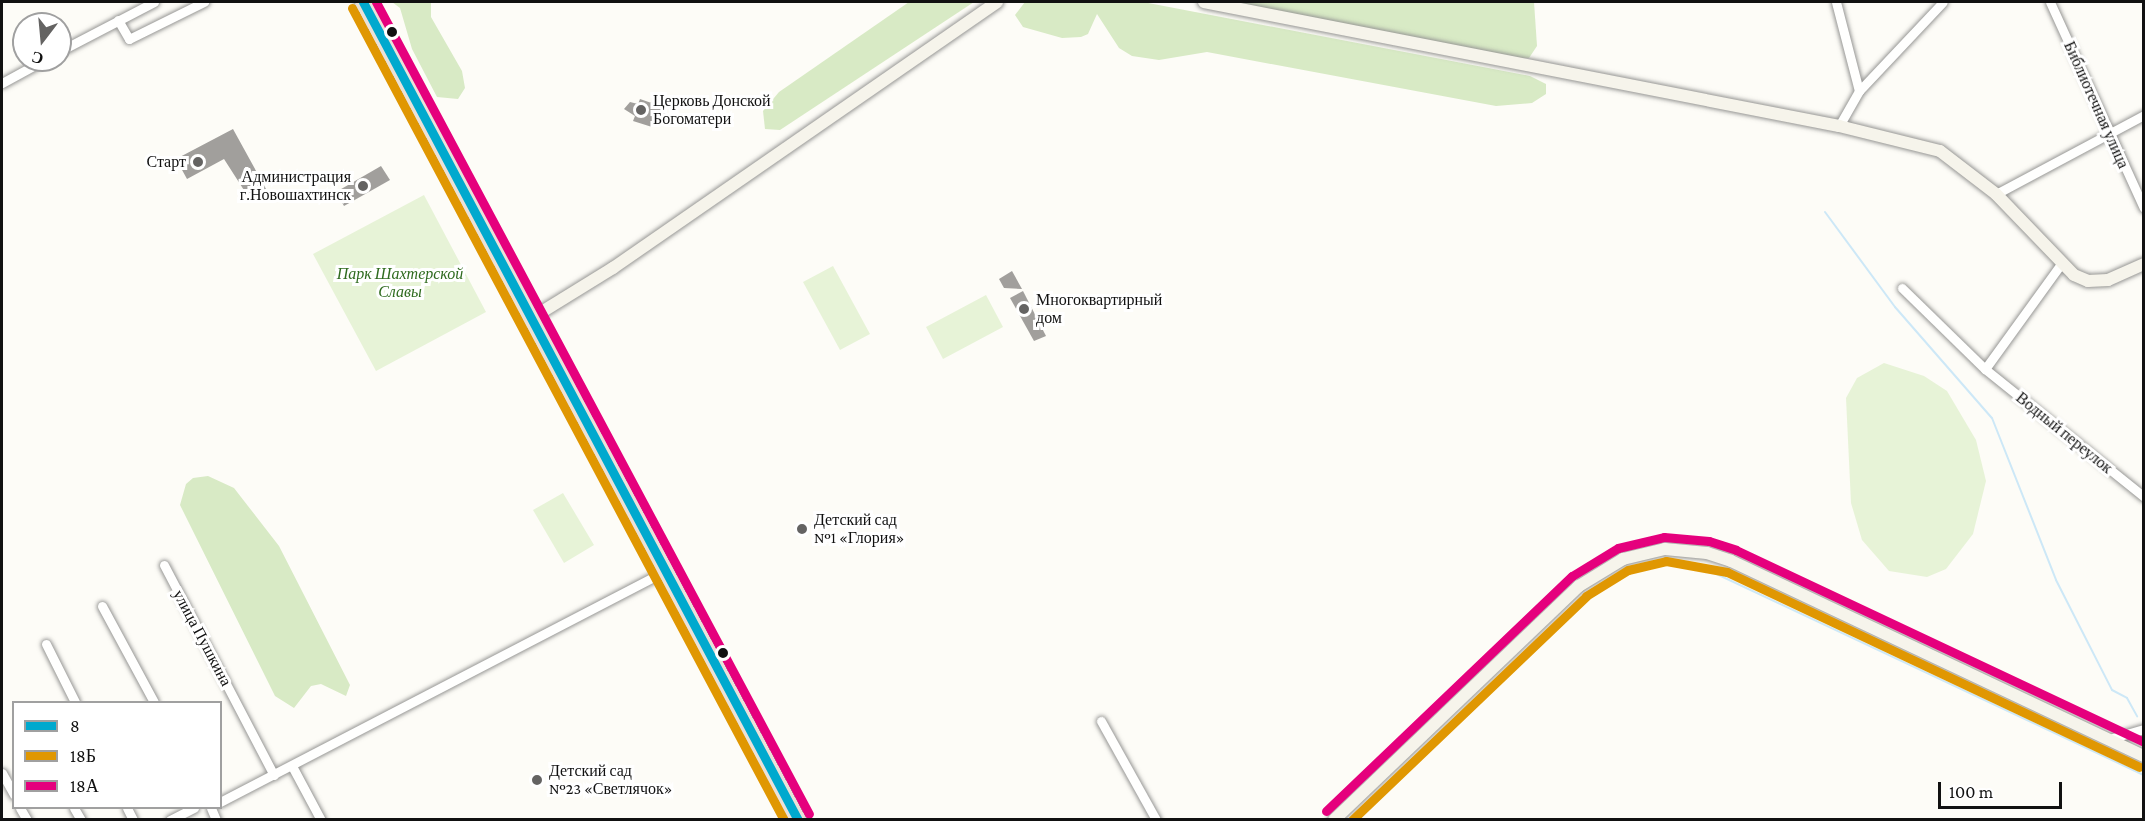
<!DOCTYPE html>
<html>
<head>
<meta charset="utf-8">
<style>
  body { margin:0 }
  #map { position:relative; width:2145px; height:821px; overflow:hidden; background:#fdfcf7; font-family:"Crimson Pro",serif }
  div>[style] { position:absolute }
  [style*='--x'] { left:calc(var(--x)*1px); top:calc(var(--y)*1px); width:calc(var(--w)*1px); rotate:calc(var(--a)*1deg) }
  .green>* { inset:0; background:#e7f3d7 }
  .forest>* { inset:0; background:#d8eac5 }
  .stream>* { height:2px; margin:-1px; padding:0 1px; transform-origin:1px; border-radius:1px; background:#cde8f7 }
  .building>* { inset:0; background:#a19f9c }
  .roads { filter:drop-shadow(0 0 2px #979795) drop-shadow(0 0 2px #979795) }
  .street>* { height:9px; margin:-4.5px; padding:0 4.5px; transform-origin:4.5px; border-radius:4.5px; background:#fffffe }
  .secondary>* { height:12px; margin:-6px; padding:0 6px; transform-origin:6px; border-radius:6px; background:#f6f4eb }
  .highway>* { height:16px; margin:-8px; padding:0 8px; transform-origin:8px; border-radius:8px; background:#eae1d8 }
  .bus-1>* { height:9px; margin:-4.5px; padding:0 4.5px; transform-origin:4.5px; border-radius:4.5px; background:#00a9ce }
  .bus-2>* { height:9px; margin:-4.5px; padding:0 4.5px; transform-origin:4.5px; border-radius:4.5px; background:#e09702 }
  .bus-3>* { height:9px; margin:-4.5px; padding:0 4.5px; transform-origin:4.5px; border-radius:4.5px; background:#e5007d }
  .dots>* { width:16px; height:16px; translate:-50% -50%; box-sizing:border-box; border:3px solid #fff; border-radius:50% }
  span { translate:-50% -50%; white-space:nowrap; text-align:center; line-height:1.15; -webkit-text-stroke:6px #fff; paint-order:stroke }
  .poi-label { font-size:16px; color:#111 }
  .left { translate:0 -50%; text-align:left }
  .right { translate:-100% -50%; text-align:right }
  .street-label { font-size:16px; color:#111 }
  .park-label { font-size:16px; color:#2f6b1f; font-style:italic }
  .frame { position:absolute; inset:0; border:3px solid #111; pointer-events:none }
  .legend { position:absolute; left:12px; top:701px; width:210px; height:108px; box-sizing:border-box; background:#fff; border:2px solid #a0a0a0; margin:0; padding:8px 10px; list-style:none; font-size:18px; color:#111 }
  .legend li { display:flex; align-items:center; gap:12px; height:30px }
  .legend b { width:30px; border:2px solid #a0a0a0 }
  .north { position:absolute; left:12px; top:12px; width:60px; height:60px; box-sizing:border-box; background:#fff; border:2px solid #a0a0a0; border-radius:50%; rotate:196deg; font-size:16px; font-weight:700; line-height:24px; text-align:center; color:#111 }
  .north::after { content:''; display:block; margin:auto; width:21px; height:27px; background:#646362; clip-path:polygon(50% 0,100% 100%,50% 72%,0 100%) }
  .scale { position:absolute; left:1938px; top:782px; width:124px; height:27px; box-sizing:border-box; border:3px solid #111; border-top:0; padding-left:8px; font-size:18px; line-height:21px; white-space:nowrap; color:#111; -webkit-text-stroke:4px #fff; paint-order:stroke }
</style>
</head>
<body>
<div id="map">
  <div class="green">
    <div style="clip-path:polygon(424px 195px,486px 312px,376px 371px,313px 254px)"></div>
    <div style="clip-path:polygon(833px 266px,870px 334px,840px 350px,803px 282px)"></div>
    <div style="clip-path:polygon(986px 295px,1003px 327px,943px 359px,926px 327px)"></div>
    <div style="clip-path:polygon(1884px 363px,1924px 376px,1947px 391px,1976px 440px,1986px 481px,1973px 534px,1946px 569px,1927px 577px,1889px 571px,1862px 540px,1851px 503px,1846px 398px,1857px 378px)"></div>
    <div style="clip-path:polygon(563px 493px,594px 545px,564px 563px,533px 510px)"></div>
  </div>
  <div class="forest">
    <div style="clip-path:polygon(392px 2px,431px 2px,431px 17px,462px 71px,465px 88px,458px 99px,437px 97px,412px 49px,400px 8px)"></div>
    <div style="clip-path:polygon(909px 2px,974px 2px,780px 130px,765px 129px,763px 111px,779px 92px)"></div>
    <div style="clip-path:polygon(1025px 2px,1143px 2px,1530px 76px,1546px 84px,1546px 94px,1532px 103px,1496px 106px,1207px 52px,1159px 60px,1132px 56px,1119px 48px,1097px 14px,1088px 34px,1081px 37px,1062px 38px,1023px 27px,1015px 15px)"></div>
    <div style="clip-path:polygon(1227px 2px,1534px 2px,1537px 46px,1529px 58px,1521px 58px)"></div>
    <div style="clip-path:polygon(208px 476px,234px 488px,279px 546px,350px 685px,346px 696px,321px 684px,311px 686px,294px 708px,275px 696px,180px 505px,186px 484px,193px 478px)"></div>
  </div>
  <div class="stream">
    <div style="--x:1825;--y:212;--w:118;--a:53.6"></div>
    <div style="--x:1895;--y:307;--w:147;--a:48.9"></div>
    <div style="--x:1992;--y:418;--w:174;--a:68.4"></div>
    <div style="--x:2056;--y:580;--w:123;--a:63"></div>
    <div style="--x:2112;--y:690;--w:17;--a:28"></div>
    <div style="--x:2127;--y:698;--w:21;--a:61"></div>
    <div style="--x:1708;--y:570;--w:482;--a:25.2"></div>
  </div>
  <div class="building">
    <div style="clip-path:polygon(640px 99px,663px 107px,662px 113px,671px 115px,669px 123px,659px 121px,652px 127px,633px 121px,635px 116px,624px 109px,630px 102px,638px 104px)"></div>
    <div style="clip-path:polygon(233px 129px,266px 189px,249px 198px,224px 159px,187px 179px,176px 159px)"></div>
    <div style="clip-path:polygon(381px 166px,390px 180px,344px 206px,336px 192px)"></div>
    <div style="clip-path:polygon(1012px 271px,1022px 289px,1004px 288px,999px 279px)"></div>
    <div style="clip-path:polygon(1023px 291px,1046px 336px,1034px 341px,1010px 298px)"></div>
  </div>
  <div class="roads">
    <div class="street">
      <div style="--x:1836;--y:2;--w:92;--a:75.5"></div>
      <div style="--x:2050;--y:2;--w:226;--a:65.5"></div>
      <div style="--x:118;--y:20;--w:22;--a:60"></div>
      <div style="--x:129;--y:39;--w:84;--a:-26.3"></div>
      <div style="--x:60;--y:51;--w:106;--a:-27.5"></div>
      <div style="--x:2;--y:83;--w:48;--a:-28.7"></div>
      <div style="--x:1839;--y:126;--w:40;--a:-60.3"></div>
      <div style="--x:1859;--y:91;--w:122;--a:-46.7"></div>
      <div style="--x:1996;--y:194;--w:168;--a:-28.1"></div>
      <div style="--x:1902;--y:288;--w:116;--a:44.3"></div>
      <div style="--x:1985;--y:369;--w:204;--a:38.8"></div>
      <div style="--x:1985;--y:369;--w:130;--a:-54.1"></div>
      <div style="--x:164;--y:565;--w:237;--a:62.4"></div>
      <div style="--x:102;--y:606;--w:109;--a:61.6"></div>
      <div style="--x:46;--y:644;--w:65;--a:63.4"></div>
      <div style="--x:1101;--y:721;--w:113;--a:60.9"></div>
      <div style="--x:2109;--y:739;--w:36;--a:-16"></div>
      <div style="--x:292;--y:766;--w:61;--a:61.8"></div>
      <div style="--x:2;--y:773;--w:25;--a:61"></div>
      <div style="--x:220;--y:802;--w:501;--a:-27.43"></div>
      <div style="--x:20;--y:808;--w:14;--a:60"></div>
      <div style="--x:74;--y:808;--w:14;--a:60"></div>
      <div style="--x:127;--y:808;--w:13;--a:63"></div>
      <div style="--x:211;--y:808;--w:13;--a:67"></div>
      <div style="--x:170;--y:820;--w:27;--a:-27"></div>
    </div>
    <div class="secondary">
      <div style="--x:1204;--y:2;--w:647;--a:11.05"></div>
      <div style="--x:1839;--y:126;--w:104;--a:13.9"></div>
      <div style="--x:1940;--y:151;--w:71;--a:37.5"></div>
      <div style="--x:1996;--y:194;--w:112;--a:46.1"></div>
      <div style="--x:2074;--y:275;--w:15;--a:23"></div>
      <div style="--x:2088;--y:281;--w:20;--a:-3"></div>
      <div style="--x:2108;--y:280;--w:39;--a:-24"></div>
      <div style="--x:532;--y:318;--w:95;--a:-31.7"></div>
      <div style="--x:613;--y:268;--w:467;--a:-34.7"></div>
      <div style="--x:1334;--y:820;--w:339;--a:-43.7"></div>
      <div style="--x:1579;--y:586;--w:52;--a:-31.5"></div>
      <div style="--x:1623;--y:559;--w:43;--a:-13.4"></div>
      <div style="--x:1665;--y:549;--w:42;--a:5.4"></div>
      <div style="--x:1707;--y:553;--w:25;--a:18"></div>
      <div style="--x:1731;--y:561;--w:457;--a:25.3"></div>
    </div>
    <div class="highway">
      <div style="--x:363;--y:2;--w:926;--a:62"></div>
    </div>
  </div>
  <div class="bus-1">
    <div style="--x:363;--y:2;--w:926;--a:62"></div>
  </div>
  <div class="bus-2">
    <div style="--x:352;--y:8;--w:920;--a:61.99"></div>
    <div style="--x:1352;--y:820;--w:324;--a:-43.7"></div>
    <div style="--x:1586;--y:596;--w:49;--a:-31.8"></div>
    <div style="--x:1628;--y:570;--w:39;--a:-13"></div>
    <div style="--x:1666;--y:561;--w:62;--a:10.2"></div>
    <div style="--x:1727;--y:572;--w:456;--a:25.3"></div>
  </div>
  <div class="bus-3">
    <div style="--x:376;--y:2;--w:920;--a:61.93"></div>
    <div style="--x:1326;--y:811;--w:340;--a:-43.7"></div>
    <div style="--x:1572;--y:576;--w:54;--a:-31.3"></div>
    <div style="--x:1618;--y:548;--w:47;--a:-13.4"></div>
    <div style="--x:1664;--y:537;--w:45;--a:5.1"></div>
    <div style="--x:1709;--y:541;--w:28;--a:18"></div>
    <div style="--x:1736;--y:550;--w:451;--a:25.2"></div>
  </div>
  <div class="dots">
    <div style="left:392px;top:32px;background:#111"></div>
    <div style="left:641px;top:110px;background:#646362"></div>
    <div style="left:198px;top:162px;background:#646362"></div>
    <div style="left:363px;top:186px;background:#646362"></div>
    <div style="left:1024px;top:309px;background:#646362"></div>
    <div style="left:802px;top:529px;background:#646362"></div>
    <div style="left:723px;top:653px;background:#111"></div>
    <div style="left:537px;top:780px;background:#646362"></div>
  </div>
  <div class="poi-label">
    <span class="left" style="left:653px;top:110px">Церковь Донской<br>Богоматери</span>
    <span class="right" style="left:186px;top:162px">Старт</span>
    <span class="right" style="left:351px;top:186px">Администрация<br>г.Новошахтинск</span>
    <span class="left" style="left:1036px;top:309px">Многоквартирный<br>дом</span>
    <span class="left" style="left:814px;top:529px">Детский сад<br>№1 «Глория»</span>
    <span class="left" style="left:549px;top:780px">Детский сад<br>№23 «Светлячок»</span>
  </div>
  <div class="street-label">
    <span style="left:2096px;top:105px;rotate:66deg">Библиотечная улица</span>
    <span style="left:2064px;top:433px;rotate:39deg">Водный переулок</span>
    <span style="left:202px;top:638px;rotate:62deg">улица Пушкина</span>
  </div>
  <div class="park-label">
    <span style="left:400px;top:283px">Парк Шахтерской<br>Славы</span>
  </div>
  <div class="frame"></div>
  <ul class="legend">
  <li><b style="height:8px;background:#00a9ce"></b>8</li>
  <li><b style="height:8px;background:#e09702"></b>18Б</li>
  <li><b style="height:8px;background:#e5007d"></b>18А</li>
  </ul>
  <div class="north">С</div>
  <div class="scale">100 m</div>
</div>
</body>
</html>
